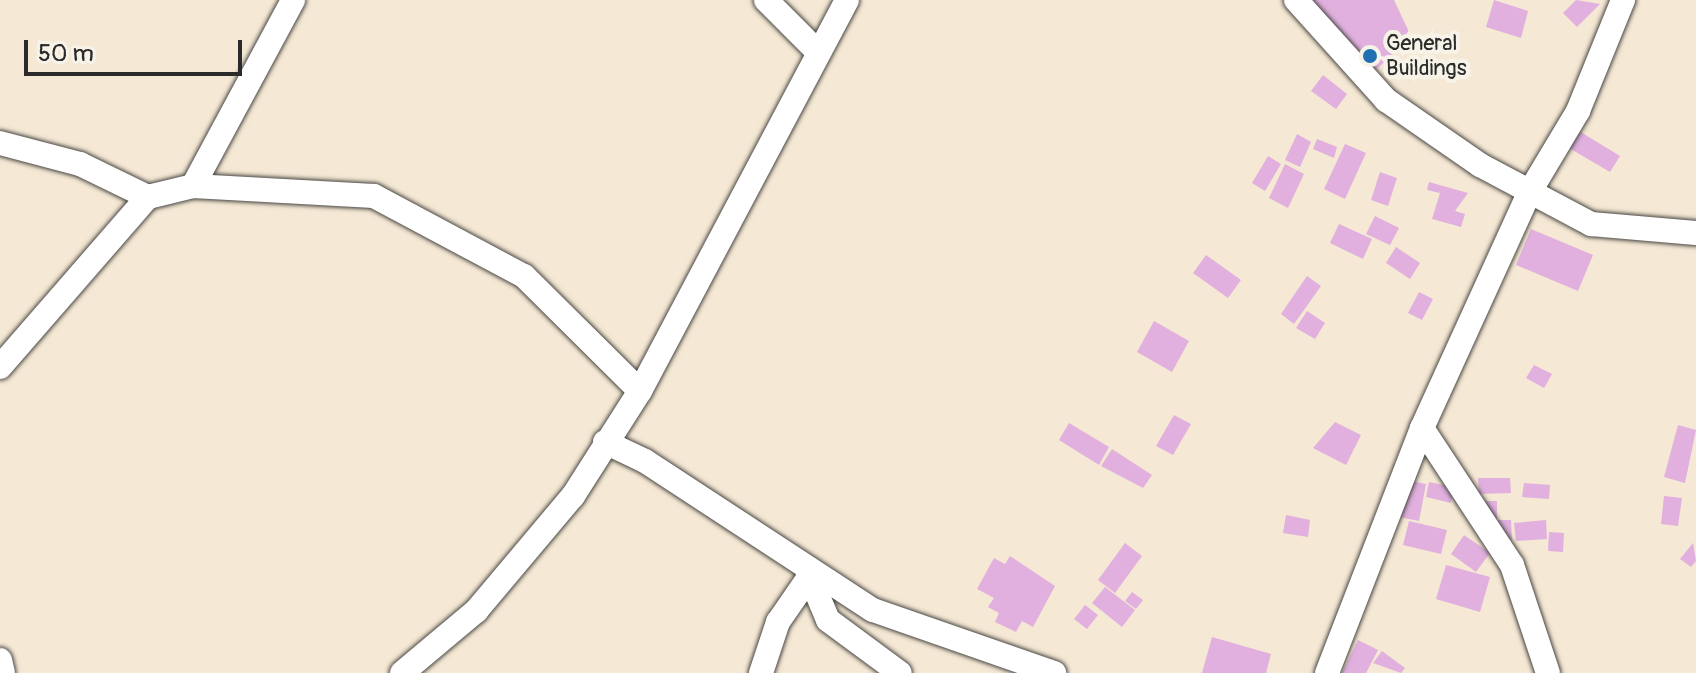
<!DOCTYPE html>
<html>
<head>
<meta charset="utf-8">
<style>
  body { margin:0 }
  #map { position:relative; width:1696px; height:673px; overflow:hidden; background:#f5e8d4; font-family:Pangolin,sans-serif }
  div>[style] { position:absolute }
  [style*='--x'] { left:calc(var(--x)*1px); top:calc(var(--y)*1px); width:calc(var(--w)*1px); rotate:calc(var(--a)*1deg) }
  .building>* { inset:0; background:#e1b0de }
  .roads { filter:drop-shadow(0 0 2px #494744) drop-shadow(0 0 2px #494744) }
  .street>* { height:24px; margin:-12px; padding:0 12px; transform-origin:12px; border-radius:12px; background:#fff }
  .dots>* { width:22px; height:22px; translate:-50% -50%; box-sizing:border-box; border:4px solid #f7f3e8; border-radius:50% }
  span { translate:-50% -50%; white-space:nowrap; text-align:center; line-height:1.15; -webkit-text-stroke:8px #f7f3e8; paint-order:stroke }
  .poi-label { font-size:22px; color:#2b2b2b }
  .left { translate:0 -50%; text-align:left }
  .scale { position:absolute; left:24px; top:40px; width:218px; height:36px; box-sizing:border-box; border:4px solid #2b2b2b; border-top:0; padding-left:10px; font-size:24px; line-height:28px; white-space:nowrap; color:#2b2b2b; -webkit-text-stroke:6px #f7f3e8; paint-order:stroke }
</style>
</head>
<body>
<div id="map">
  <div class="building">
    <div style="clip-path:polygon(1309px 0,1394px 0,1411px 36px,1370px 76px)"></div>
    <div style="clip-path:polygon(1494px 0,1528px 11px,1521px 38px,1486px 27px)"></div>
    <div style="clip-path:polygon(1576px 0,1600px 4px,1577px 27px,1563px 13px)"></div>
    <div style="clip-path:polygon(1323px 75px,1347px 94px,1336px 109px,1311px 91px)"></div>
    <div style="clip-path:polygon(1579px 131px,1620px 156px,1610px 172px,1569px 148px)"></div>
    <div style="clip-path:polygon(1297px 134px,1311px 142px,1300px 167px,1285px 160px)"></div>
    <div style="clip-path:polygon(1317px 139px,1337px 147px,1334px 158px,1313px 149px)"></div>
    <div style="clip-path:polygon(1345px 144px,1366px 153px,1345px 199px,1324px 189px)"></div>
    <div style="clip-path:polygon(1268px 156px,1281px 164px,1265px 191px,1252px 183px)"></div>
    <div style="clip-path:polygon(1285px 164px,1304px 174px,1288px 208px,1269px 198px)"></div>
    <div style="clip-path:polygon(1380px 172px,1397px 178px,1388px 206px,1371px 200px)"></div>
    <div style="clip-path:polygon(1429px 182px,1468px 193px,1455px 211px,1465px 214px,1461px 227px,1432px 219px,1440px 193px,1427px 190px)"></div>
    <div style="clip-path:polygon(1375px 216px,1399px 228px,1390px 245px,1366px 234px)"></div>
    <div style="clip-path:polygon(1339px 224px,1372px 239px,1363px 259px,1330px 243px)"></div>
    <div style="clip-path:polygon(1531px 229px,1593px 255px,1578px 291px,1516px 265px)"></div>
    <div style="clip-path:polygon(1396px 247px,1420px 263px,1410px 279px,1386px 263px)"></div>
    <div style="clip-path:polygon(1206px 255px,1241px 280px,1228px 298px,1193px 273px)"></div>
    <div style="clip-path:polygon(1307px 276px,1321px 286px,1294px 324px,1281px 314px)"></div>
    <div style="clip-path:polygon(1419px 292px,1433px 299px,1422px 320px,1408px 313px)"></div>
    <div style="clip-path:polygon(1307px 311px,1325px 323px,1315px 339px,1296px 328px)"></div>
    <div style="clip-path:polygon(1154px 321px,1189px 341px,1172px 372px,1137px 352px)"></div>
    <div style="clip-path:polygon(1534px 365px,1552px 374px,1544px 388px,1526px 378px)"></div>
    <div style="clip-path:polygon(1174px 415px,1191px 424px,1173px 455px,1156px 446px)"></div>
    <div style="clip-path:polygon(1335px 422px,1361px 435px,1346px 465px,1313px 448px)"></div>
    <div style="clip-path:polygon(1069px 423px,1109px 447px,1099px 465px,1059px 440px)"></div>
    <div style="clip-path:polygon(1678px 425px,1696px 430px,1685px 483px,1664px 477px)"></div>
    <div style="clip-path:polygon(1112px 449px,1152px 475px,1143px 488px,1101px 466px)"></div>
    <div style="clip-path:polygon(1478px 478px,1510px 478px,1511px 493px,1479px 494px)"></div>
    <div style="clip-path:polygon(1406px 480px,1426px 484px,1419px 521px,1399px 517px)"></div>
    <div style="clip-path:polygon(1429px 482px,1454px 487px,1451px 503px,1426px 497px)"></div>
    <div style="clip-path:polygon(1524px 483px,1550px 485px,1549px 499px,1522px 497px)"></div>
    <div style="clip-path:polygon(1664px 496px,1682px 498px,1678px 526px,1661px 524px)"></div>
    <div style="clip-path:polygon(1484px 501px,1497px 501px,1497px 520px,1484px 520px)"></div>
    <div style="clip-path:polygon(1286px 515px,1310px 520px,1308px 537px,1283px 533px)"></div>
    <div style="clip-path:polygon(1498px 520px,1511px 520px,1512px 540px,1499px 541px)"></div>
    <div style="clip-path:polygon(1546px 520px,1547px 539px,1516px 541px,1514px 523px)"></div>
    <div style="clip-path:polygon(1409px 521px,1447px 530px,1441px 554px,1403px 545px)"></div>
    <div style="clip-path:polygon(1549px 532px,1564px 533px,1563px 552px,1548px 551px)"></div>
    <div style="clip-path:polygon(1464px 535px,1490px 553px,1476px 572px,1451px 554px)"></div>
    <div style="clip-path:polygon(1125px 543px,1142px 556px,1115px 593px,1098px 580px)"></div>
    <div style="clip-path:polygon(1693px 543px,1696px 561px,1691px 567px,1680px 559px)"></div>
    <div style="clip-path:polygon(1010px 556px,1055px 586px,1033px 627px,1022px 621px,1016px 632px,995px 622px,999px 613px,988px 607px,994px 598px,977px 589px,994px 558px,1005px 564px)"></div>
    <div style="clip-path:polygon(1446px 565px,1490px 577px,1480px 612px,1436px 599px)"></div>
    <div style="clip-path:polygon(1105px 587px,1135px 610px,1122px 627px,1092px 603px)"></div>
    <div style="clip-path:polygon(1132px 592px,1143px 600px,1136px 609px,1125px 601px)"></div>
    <div style="clip-path:polygon(1085px 605px,1098px 615px,1087px 629px,1074px 619px)"></div>
    <div style="clip-path:polygon(1212px 637px,1271px 654px,1266px 673px,1202px 673px)"></div>
    <div style="clip-path:polygon(1358px 640px,1378px 650px,1366px 673px,1342px 673px)"></div>
    <div style="clip-path:polygon(1382px 651px,1405px 668px,1401px 673px,1373px 663px)"></div>
  </div>
  <div class="roads">
    <div class="street">
      <div style="--x:766;--y:0;--w:72;--a:45"></div>
      <div style="--x:1296;--y:0;--w:135;--a:48"></div>
      <div style="--x:1386;--y:100;--w:114;--a:34.7"></div>
      <div style="--x:1480;--y:165;--w:126;--a:28"></div>
      <div style="--x:1591;--y:224;--w:105;--a:4.9"></div>
      <div style="--x:0;--y:143;--w:83;--a:14.7"></div>
      <div style="--x:80;--y:164;--w:76;--a:25.9"></div>
      <div style="--x:148;--y:197;--w:46;--a:-13.7"></div>
      <div style="--x:193;--y:186;--w:181;--a:3.2"></div>
      <div style="--x:374;--y:196;--w:170;--a:28.1"></div>
      <div style="--x:524;--y:276;--w:163;--a:44.8"></div>
      <div style="--x:193;--y:186;--w:211;--a:-61.7"></div>
      <div style="--x:0;--y:367;--w:225;--a:-49"></div>
      <div style="--x:1422;--y:428;--w:164;--a:56.7"></div>
      <div style="--x:1512;--y:565;--w:114;--a:71.6"></div>
      <div style="--x:605;--y:442;--w:44;--a:25.4"></div>
      <div style="--x:645;--y:461;--w:272;--a:33.2"></div>
      <div style="--x:873;--y:610;--w:192;--a:19.2"></div>
      <div style="--x:807;--y:570;--w:54;--a:67.2"></div>
      <div style="--x:828;--y:620;--w:89;--a:36.4"></div>
      <div style="--x:0;--y:660;--w:13;--a:77"></div>
      <div style="--x:402;--y:673;--w:97;--a:-40"></div>
      <div style="--x:476;--y:611;--w:150;--a:-49.9"></div>
      <div style="--x:573;--y:496;--w:125;--a:-57.5"></div>
      <div style="--x:640;--y:391;--w:442;--a:-62.1"></div>
      <div style="--x:761;--y:673;--w:54;--a:-71.6"></div>
      <div style="--x:778;--y:622;--w:55;--a:-55.4"></div>
      <div style="--x:1327;--y:673;--w:263;--a:-68.8"></div>
      <div style="--x:1422;--y:428;--w:258;--a:-65.5"></div>
      <div style="--x:1529;--y:193;--w:96;--a:-59.1"></div>
      <div style="--x:1578;--y:111;--w:120;--a:-67.9"></div>
    </div>
  </div>
  <div class="dots">
    <div style="left:1370px;top:56px;background:#1f6fb2"></div>
  </div>
  <div class="poi-label">
    <span class="left" style="left:1386px;top:56px">General<br>Buildings</span>
  </div>
  <div class="scale">50 m</div>
</div>
</body>
</html>
